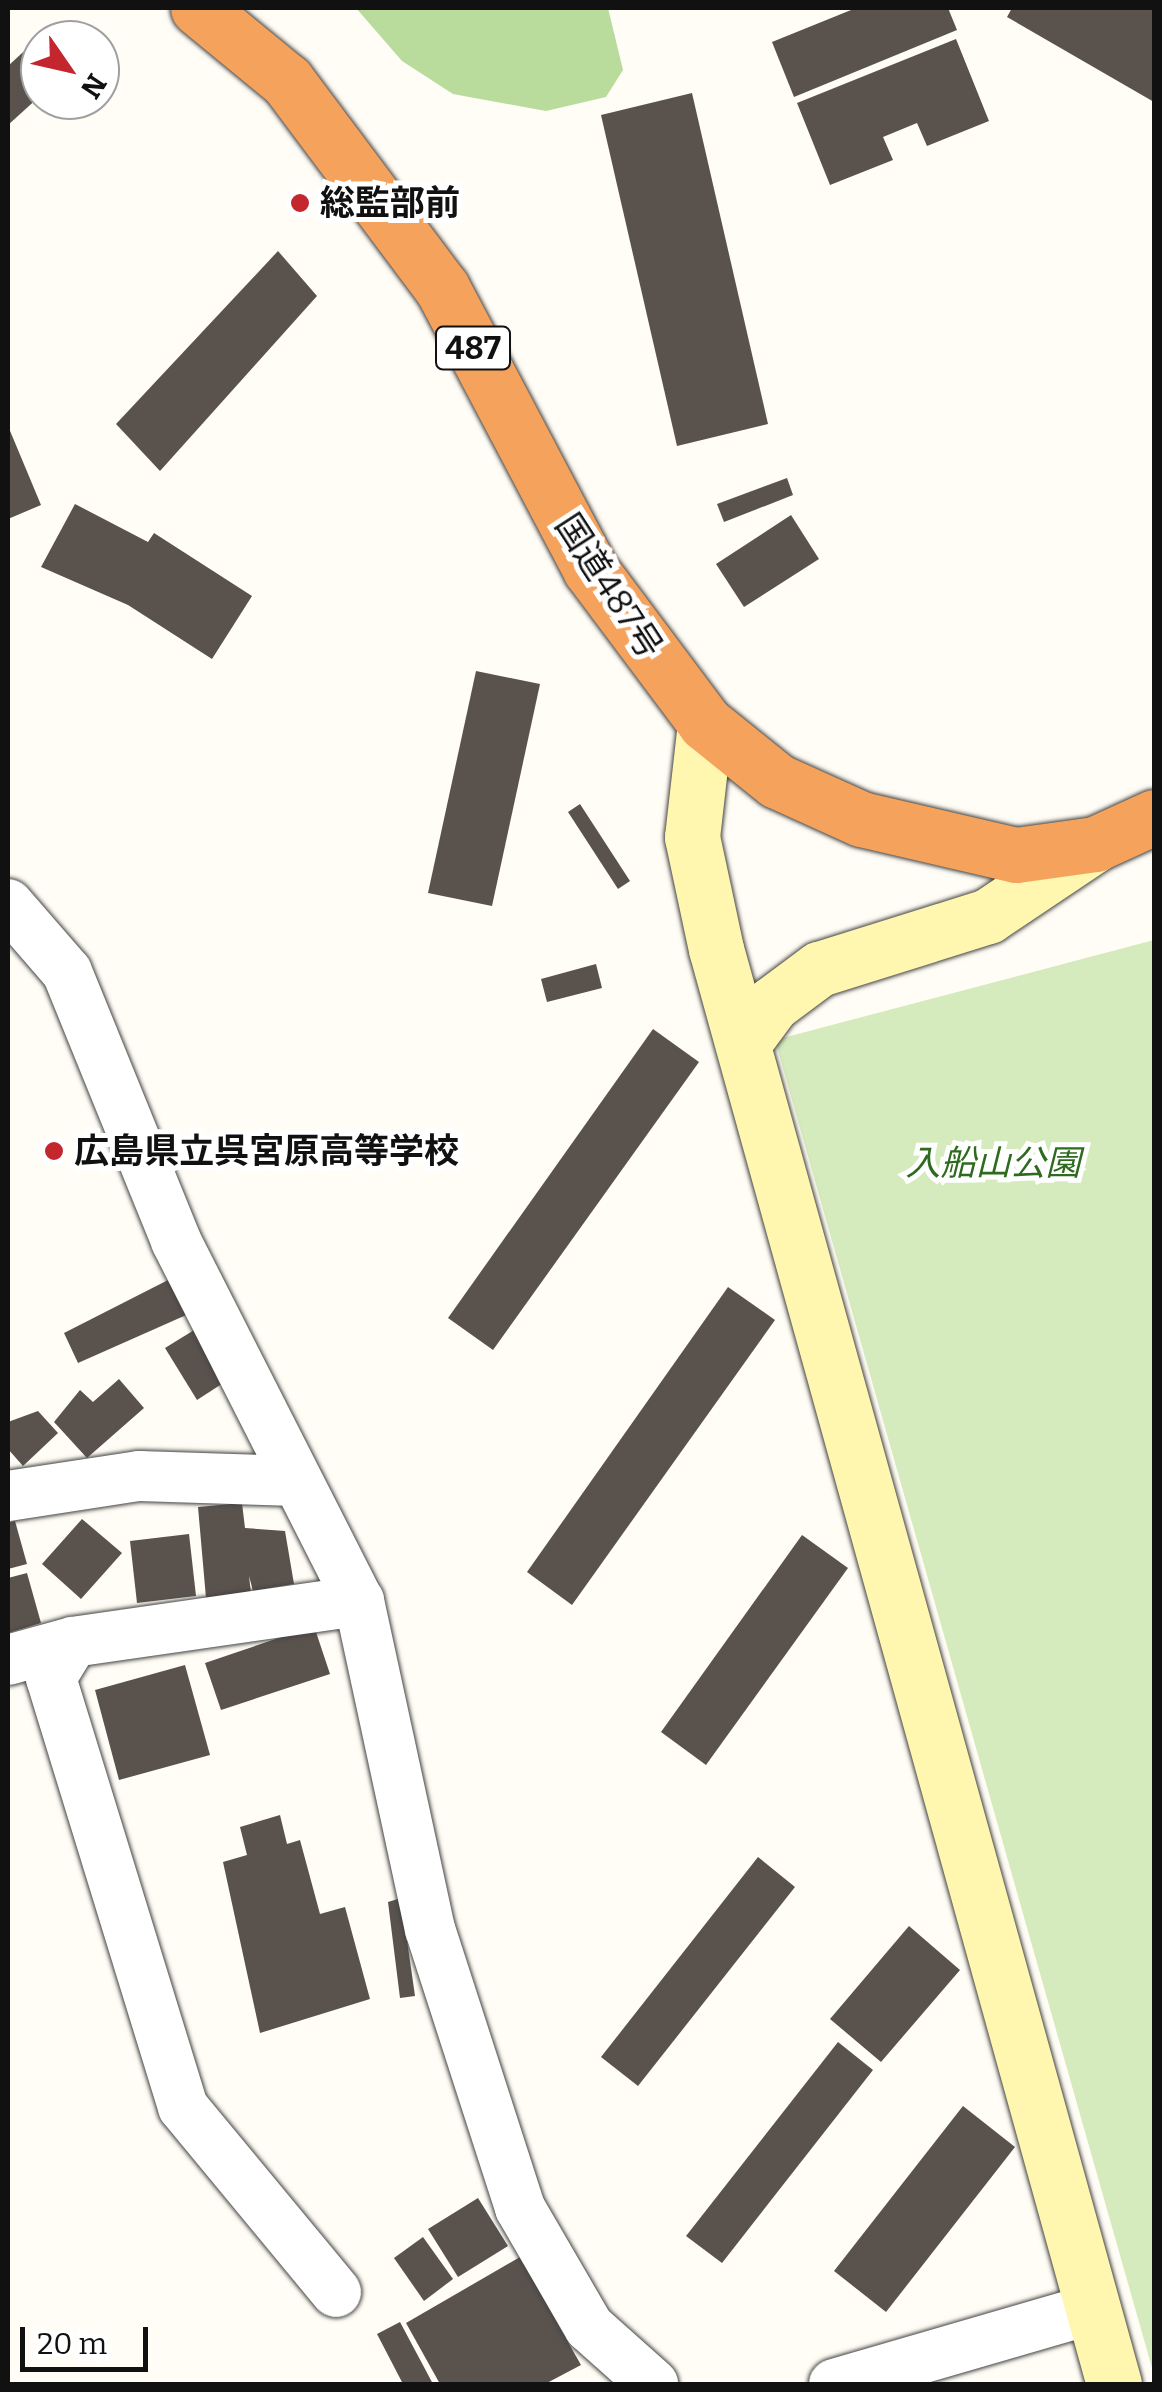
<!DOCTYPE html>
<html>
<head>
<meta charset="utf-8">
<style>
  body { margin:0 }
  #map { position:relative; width:1162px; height:2392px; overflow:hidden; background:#fffdf5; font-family:Bitter,"Noto Sans JP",serif }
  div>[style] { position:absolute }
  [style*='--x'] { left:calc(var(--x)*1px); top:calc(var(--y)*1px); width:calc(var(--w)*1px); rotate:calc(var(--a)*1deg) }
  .green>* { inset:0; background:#d5ebbd }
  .forest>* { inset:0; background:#b9dc9c }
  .building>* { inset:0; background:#5a524d }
  .roads { filter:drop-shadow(0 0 2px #444) drop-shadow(0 0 2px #444) }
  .street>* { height:50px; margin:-25px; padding:0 25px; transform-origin:25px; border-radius:25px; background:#fff }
  .secondary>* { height:55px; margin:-27.5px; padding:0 27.5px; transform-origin:27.5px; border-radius:27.5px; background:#fff6b0 }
  .highway>* { height:55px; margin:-27.5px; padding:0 27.5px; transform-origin:27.5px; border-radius:27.5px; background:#f5a25d }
  .dots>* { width:28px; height:28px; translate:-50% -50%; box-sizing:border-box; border:5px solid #fff; border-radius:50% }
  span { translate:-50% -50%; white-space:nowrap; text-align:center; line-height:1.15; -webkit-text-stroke:10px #fff; paint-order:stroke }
  .shield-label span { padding:2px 8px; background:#fff; border:2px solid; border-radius:8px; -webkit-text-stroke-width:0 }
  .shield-label { font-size:32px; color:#111; font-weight:700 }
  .poi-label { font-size:35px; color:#111; font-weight:700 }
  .left { translate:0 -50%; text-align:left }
  .street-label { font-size:35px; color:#111 }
  .park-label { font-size:35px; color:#2f6b1f; font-style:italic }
  .frame { position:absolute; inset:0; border:10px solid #111; pointer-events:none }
  .north { position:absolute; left:20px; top:20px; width:100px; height:100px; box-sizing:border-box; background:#fff; border:2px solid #a0a0a0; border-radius:50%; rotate:124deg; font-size:28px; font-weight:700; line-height:40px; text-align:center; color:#111 }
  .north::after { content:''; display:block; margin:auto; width:35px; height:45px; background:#c4262e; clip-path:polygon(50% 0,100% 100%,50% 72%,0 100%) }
  .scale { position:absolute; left:20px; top:2327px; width:128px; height:45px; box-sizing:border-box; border:5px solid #111; border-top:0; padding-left:12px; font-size:30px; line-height:35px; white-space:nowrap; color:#111; -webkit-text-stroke:8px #fff; paint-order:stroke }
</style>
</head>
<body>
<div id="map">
  <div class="green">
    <div style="clip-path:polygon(1154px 940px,1154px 2375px,775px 1040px)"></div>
  </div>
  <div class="forest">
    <div style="clip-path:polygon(356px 8px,608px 8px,623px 70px,606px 97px,546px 111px,453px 94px,402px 61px)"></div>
  </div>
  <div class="building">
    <div style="clip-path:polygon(856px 8px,948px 8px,957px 30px,794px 97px,772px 42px)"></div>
    <div style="clip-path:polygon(1012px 8px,1154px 8px,1154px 102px,1007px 17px)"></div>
    <div style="clip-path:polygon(956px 39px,989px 121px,927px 146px,917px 123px,883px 137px,893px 160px,830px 185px,797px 103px)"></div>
    <div style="clip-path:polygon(34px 42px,40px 96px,8px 125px,8px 66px)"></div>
    <div style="clip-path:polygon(692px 93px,768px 424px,677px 446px,601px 115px)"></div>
    <div style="clip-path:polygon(278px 251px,317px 296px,160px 471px,116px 424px)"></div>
    <div style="clip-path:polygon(8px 426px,41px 505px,8px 519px)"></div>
    <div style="clip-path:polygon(787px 478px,793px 495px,724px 522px,717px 504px)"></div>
    <div style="clip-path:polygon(75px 504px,148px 542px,154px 533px,252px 596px,212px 659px,128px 605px,41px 567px)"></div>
    <div style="clip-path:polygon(791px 515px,819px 559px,744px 607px,716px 564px)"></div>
    <div style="clip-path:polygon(476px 671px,540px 684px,492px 906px,428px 893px)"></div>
    <div style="clip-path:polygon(580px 804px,630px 881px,618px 889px,568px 812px)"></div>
    <div style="clip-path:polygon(596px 964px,602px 988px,547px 1002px,541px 979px)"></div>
    <div style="clip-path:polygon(653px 1029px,699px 1062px,493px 1350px,448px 1318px)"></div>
    <div style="clip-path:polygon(174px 1277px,193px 1312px,78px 1363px,64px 1333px)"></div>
    <div style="clip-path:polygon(728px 1287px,775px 1320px,572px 1605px,527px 1572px)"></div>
    <div style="clip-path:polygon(199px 1327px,231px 1378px,197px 1400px,165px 1348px)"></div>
    <div style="clip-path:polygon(119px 1379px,144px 1408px,87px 1458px,54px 1422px,80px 1390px,93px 1402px)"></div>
    <div style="clip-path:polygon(38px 1411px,58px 1433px,23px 1466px,8px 1449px,8px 1422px)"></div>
    <div style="clip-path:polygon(242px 1503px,245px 1528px,285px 1531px,294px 1584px,253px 1591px,249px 1576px,251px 1593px,206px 1598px,198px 1507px)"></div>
    <div style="clip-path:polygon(82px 1519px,122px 1553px,81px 1599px,42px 1564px)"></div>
    <div style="clip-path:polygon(15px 1521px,27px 1564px,8px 1569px,8px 1523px)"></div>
    <div style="clip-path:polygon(189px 1534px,196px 1596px,137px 1603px,130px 1541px)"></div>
    <div style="clip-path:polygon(802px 1535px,848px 1568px,706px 1765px,661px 1732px)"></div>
    <div style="clip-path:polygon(27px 1573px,41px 1623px,8px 1633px,8px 1578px)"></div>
    <div style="clip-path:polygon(314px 1626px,330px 1674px,221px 1710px,205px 1663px)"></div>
    <div style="clip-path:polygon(185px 1665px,210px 1755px,119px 1780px,95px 1690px)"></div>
    <div style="clip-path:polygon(280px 1815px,287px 1844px,300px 1840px,320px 1914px,345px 1907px,370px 1999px,260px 2033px,223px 1862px,247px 1855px,240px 1827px)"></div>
    <div style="clip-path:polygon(758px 1857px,795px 1887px,638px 2086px,601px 2057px)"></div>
    <div style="clip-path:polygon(401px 1898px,415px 1996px,400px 1998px,388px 1902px)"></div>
    <div style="clip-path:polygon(909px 1926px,960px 1970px,881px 2062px,830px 2019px)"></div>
    <div style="clip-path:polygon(838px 2042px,873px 2070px,722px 2263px,686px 2236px)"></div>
    <div style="clip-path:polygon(963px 2106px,1015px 2147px,886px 2312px,834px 2271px)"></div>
    <div style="clip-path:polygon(478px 2198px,508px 2246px,458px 2277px,428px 2229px)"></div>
    <div style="clip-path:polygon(423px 2237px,453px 2279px,424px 2301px,394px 2258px)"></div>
    <div style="clip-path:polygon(520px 2257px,581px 2365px,545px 2384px,440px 2384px,406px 2323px)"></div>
    <div style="clip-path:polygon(400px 2322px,433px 2384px,403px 2384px,377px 2334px)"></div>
  </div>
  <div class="roads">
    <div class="street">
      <div style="--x:8;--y:904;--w:90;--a:49.1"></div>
      <div style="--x:67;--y:972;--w:290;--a:67.9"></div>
      <div style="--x:176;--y:1241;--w:404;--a:63.1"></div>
      <div style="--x:359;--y:1601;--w:336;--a:77.8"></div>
      <div style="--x:430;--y:1929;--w:293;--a:72.1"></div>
      <div style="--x:520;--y:2208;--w:138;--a:59.9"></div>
      <div style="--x:589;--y:2327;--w:86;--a:41.7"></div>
      <div style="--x:8;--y:1496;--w:133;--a:-8.7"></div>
      <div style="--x:139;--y:1476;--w:156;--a:1.8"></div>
      <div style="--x:8;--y:1660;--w:67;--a:-15.5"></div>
      <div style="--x:336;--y:2292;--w:240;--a:-129.6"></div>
      <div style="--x:183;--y:2107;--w:449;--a:-107.1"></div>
      <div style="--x:51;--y:1678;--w:42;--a:-58.6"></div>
      <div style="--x:73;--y:1642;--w:289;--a:-8.2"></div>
      <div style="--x:834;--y:2384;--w:269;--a:-16.2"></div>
    </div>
    <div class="secondary">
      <div style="--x:705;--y:723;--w:115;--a:96.5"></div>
      <div style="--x:692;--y:837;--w:115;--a:77.9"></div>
      <div style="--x:716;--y:949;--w:1489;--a:74.5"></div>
      <div style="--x:744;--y:1042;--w:47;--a:-53.6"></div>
      <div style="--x:772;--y:1004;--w:59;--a:-36.7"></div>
      <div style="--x:819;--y:969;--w:177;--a:-17.4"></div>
      <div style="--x:988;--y:916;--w:129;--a:-33.9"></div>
    </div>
    <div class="highway">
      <div style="--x:198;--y:8;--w:115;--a:39.4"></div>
      <div style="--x:287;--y:81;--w:259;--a:53.2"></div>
      <div style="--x:442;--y:288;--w:318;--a:62.2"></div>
      <div style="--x:590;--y:569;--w:192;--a:53.2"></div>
      <div style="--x:705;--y:723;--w:92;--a:38.9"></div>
      <div style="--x:777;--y:781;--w:92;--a:24.3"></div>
      <div style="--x:861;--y:819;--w:159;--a:13.1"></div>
      <div style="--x:1016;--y:855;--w:80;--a:-7.9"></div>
      <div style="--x:1095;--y:844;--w:65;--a:-24.6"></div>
    </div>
  </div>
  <div class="dots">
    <div style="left:300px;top:203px;background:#c4262e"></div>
    <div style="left:54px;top:1151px;background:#c4262e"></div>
  </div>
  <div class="shield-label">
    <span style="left:473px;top:348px">487</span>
  </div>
  <div class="poi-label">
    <span class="left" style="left:320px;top:203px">総監部前</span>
    <span class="left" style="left:74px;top:1151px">広島県立呉宮原高等学校</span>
  </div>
  <div class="street-label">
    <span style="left:609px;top:586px;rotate:57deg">国道487号</span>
  </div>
  <div class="park-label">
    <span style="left:993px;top:1163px">入船山公園</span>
  </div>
  <div class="frame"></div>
  <div class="north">N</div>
  <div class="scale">20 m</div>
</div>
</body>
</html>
